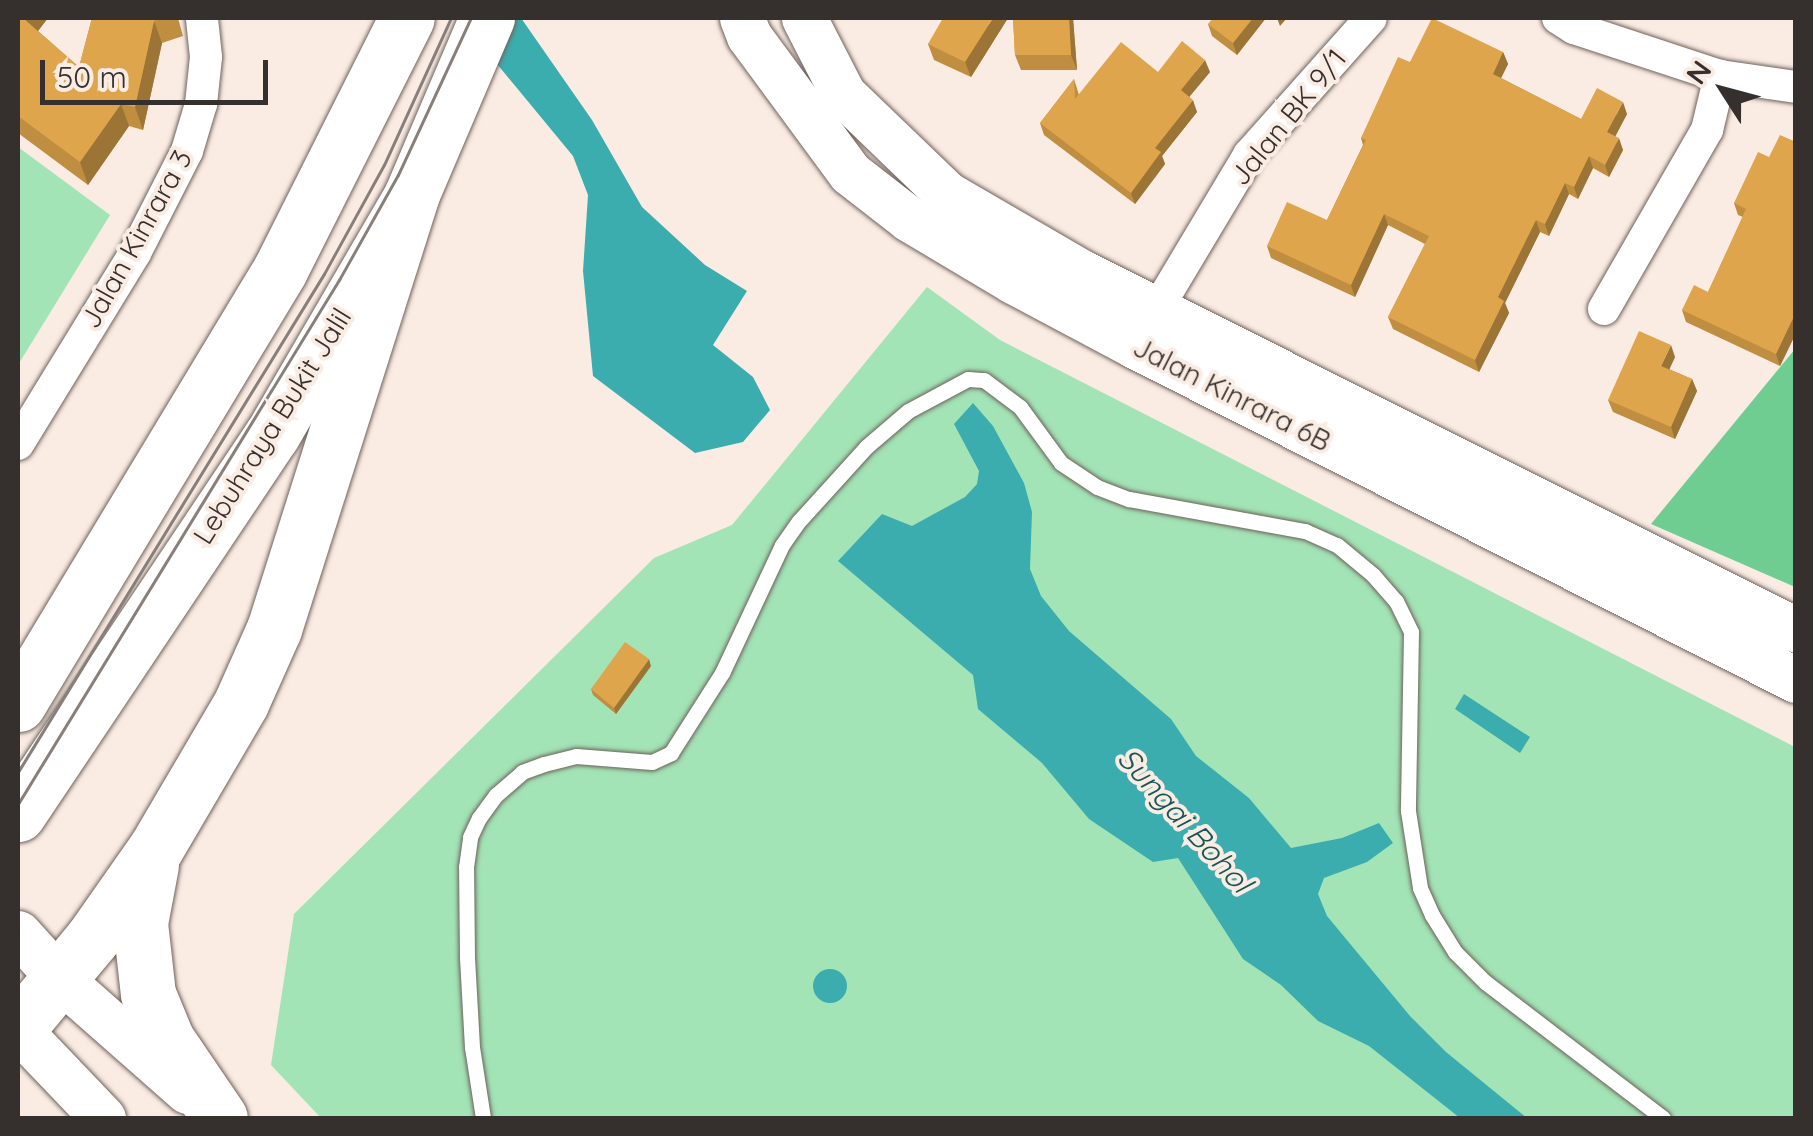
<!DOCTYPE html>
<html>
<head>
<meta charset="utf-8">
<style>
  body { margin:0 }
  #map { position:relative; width:1813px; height:1136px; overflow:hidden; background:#faebe3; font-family:Quicksand,sans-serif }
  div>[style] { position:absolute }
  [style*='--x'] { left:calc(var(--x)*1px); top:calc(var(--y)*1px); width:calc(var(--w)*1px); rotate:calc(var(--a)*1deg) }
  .green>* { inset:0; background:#a2e4b6 }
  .forest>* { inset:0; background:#70cd91 }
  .water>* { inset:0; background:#3badae }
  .round { border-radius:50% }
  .roads { filter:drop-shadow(0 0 2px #6e625b) drop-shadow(0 0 2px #6e625b) }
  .lane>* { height:15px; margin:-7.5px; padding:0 7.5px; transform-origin:7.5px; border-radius:7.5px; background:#fff }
  .street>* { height:32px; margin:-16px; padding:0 16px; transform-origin:16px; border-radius:16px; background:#fff }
  .secondary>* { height:45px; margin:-22.5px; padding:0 22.5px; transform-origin:22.5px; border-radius:22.5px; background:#fff }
  .highway>* { height:55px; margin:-27.5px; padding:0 27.5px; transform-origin:27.5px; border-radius:27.5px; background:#fff }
  .tram>* { height:2.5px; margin:-1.25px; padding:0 1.25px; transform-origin:1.25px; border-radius:1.25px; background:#887f7a }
  .wall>* { inset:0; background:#c08e41 }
  .shaded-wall>* { inset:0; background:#9c7435 }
  .building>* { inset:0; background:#dfa54c }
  span { translate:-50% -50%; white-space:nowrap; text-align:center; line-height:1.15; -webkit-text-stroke:8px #faebe3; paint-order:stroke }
  .street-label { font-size:28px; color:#35302d }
  .water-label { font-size:30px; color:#165656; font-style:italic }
  .frame { position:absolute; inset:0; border:20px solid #35302d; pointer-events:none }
  .north { position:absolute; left:1673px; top:40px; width:100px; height:100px; -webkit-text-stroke:8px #faebe3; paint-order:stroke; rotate:306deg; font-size:28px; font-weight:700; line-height:40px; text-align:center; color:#35302d }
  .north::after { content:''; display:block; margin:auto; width:35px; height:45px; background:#35302d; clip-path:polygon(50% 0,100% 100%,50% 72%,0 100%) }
  .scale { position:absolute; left:40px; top:60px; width:228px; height:45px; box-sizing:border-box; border:5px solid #35302d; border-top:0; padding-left:12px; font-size:30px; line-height:35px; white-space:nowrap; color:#35302d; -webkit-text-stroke:8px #faebe3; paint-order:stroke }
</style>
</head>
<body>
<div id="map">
  <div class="green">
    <div style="clip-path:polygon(18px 147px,110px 215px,18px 365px)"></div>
    <div style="clip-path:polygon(927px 287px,1000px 340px,1795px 747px,1795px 1118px,321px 1118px,271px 1065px,294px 914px,654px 558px,732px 525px)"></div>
  </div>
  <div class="forest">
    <div style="clip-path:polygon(1795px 349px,1795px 587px,1651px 524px)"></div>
  </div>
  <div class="water">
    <div style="clip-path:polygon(459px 18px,521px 18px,592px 120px,642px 207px,705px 265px,747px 291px,713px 345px,753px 377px,770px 410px,743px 442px,695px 453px,593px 376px,583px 271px,588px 195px,573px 156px)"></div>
    <div style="clip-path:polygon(973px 403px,993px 426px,1024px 483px,1032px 512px,1030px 569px,1041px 596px,1069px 631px,1171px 719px,1196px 756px,1249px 798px,1291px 848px,1342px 838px,1379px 823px,1393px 843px,1367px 862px,1324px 878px,1318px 894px,1327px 916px,1410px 1016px,1446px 1052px,1527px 1118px,1460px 1118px,1369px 1046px,1318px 1021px,1281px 985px,1243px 959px,1178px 858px,1153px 862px,1089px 819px,1042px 763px,978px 709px,973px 675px,838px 561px,882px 514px,912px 526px,965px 497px,977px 484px,979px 471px,954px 424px)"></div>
    <div style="clip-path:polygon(1464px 694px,1530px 737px,1520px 753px,1455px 709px)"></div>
    <div class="round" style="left:813px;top:969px;width:34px;height:34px"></div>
  </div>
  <div class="roads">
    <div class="lane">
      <div style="--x:483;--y:1118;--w:72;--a:-98.8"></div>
      <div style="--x:472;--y:1047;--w:89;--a:-93.2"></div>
      <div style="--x:467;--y:958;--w:91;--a:-90.6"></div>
      <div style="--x:466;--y:867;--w:30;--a:-82"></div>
      <div style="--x:470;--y:837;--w:21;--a:-65"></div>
      <div style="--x:479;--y:818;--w:29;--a:-54"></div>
      <div style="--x:496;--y:795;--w:35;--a:-41"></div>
      <div style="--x:522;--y:772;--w:23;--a:-20"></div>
      <div style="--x:544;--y:764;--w:33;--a:-14"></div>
      <div style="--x:576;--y:756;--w:76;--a:4.5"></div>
      <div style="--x:652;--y:762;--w:21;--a:-25"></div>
      <div style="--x:671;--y:753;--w:95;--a:-57.5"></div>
      <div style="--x:722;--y:673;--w:141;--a:-64.9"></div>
      <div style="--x:782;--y:545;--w:29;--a:-55"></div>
      <div style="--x:799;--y:521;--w:100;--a:-47.8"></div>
      <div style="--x:866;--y:447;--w:55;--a:-40.6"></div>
      <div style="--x:908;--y:411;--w:68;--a:-28.1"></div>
      <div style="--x:968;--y:379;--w:16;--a:4"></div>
      <div style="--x:984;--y:380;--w:45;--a:36.9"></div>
      <div style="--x:1020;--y:407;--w:69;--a:53.8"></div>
      <div style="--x:1061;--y:463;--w:43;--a:33.7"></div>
      <div style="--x:1097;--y:487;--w:34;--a:21"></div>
      <div style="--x:1129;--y:499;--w:179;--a:10.3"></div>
      <div style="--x:1305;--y:531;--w:35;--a:24"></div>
      <div style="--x:1337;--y:545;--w:47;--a:39.8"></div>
      <div style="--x:1373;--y:575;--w:35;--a:49"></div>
      <div style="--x:1396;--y:601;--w:34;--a:64"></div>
      <div style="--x:1411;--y:632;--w:179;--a:91"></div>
      <div style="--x:1408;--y:811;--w:78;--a:81.1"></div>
      <div style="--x:1420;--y:888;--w:30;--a:66"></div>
      <div style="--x:1432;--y:915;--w:44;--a:58.1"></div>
      <div style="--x:1455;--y:952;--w:42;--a:45"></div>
      <div style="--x:1485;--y:982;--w:224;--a:37.4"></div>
    </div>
    <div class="street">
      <div style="--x:1558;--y:18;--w:19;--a:32"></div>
      <div style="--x:1574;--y:28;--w:154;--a:18.2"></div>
      <div style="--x:1720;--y:76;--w:77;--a:8.2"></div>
      <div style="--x:1604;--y:309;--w:207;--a:-60.1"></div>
      <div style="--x:1707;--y:130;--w:56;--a:-76.5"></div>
      <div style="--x:1145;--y:329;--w:203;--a:-59.1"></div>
      <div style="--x:1249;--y:155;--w:183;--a:-48.3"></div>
      <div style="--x:18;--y:444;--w:224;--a:-58.5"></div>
      <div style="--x:135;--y:253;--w:114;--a:-63"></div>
      <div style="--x:187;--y:151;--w:49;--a:-73.4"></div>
      <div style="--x:201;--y:104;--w:47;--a:-83.9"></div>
      <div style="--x:206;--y:57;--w:39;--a:-96"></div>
    </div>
    <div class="secondary">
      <div style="--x:742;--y:18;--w:19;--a:69"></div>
      <div style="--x:749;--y:36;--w:170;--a:53.6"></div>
      <div style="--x:850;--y:173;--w:75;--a:37.9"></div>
      <div style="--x:909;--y:219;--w:121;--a:30.8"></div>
      <div style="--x:1013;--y:281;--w:138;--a:28"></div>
      <div style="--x:1135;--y:346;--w:741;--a:26.81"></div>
      <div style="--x:804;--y:18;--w:85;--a:62.8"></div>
      <div style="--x:843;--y:94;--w:144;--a:43.9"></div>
      <div style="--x:947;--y:194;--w:157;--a:30.2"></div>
      <div style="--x:1083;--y:273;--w:797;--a:26.6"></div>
      <div style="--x:18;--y:933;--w:61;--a:47.7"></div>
      <div style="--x:59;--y:978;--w:171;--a:41.4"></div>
      <div style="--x:18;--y:1029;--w:123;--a:46.3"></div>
    </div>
    <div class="highway">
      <div style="--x:18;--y:704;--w:507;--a:-58.88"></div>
      <div style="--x:280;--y:270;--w:282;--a:-63.3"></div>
      <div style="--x:18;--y:814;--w:456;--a:-56.2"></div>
      <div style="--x:272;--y:435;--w:276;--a:-59.8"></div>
      <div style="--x:411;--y:196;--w:194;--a:-66.9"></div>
      <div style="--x:151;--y:865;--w:59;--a:100.7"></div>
      <div style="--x:140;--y:923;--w:71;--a:83.6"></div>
      <div style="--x:148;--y:994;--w:50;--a:67.6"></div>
      <div style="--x:167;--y:1040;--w:94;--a:55.8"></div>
      <div style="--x:18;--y:1028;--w:116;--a:-50.3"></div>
      <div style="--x:92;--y:939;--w:111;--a:-54.9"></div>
      <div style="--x:156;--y:848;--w:168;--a:-59.6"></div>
      <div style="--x:241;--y:703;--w:81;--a:-66"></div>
      <div style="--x:274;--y:629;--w:454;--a:-72.4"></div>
    </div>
  </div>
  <div class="tram">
    <div style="--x:18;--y:772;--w:584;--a:-58.43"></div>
    <div style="--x:324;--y:274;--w:124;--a:-61.2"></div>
    <div style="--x:384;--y:165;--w:162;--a:-65.5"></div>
    <div style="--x:18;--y:804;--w:615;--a:-58.51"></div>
    <div style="--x:339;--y:280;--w:120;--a:-60.7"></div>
    <div style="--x:398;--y:175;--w:173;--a:-65.1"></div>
  </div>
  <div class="wall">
    <div style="clip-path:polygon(18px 18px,48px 18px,38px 31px,79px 67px,92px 18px,178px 18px,183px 36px,162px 43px,143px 130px,129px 126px,88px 185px,18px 133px)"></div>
    <div style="clip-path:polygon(1008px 18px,971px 77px,934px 60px,928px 44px)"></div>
    <div style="clip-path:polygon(1013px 18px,1073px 18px,1077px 70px,1021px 70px,1015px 55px)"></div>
    <div style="clip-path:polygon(1266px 18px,1237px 55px,1212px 36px,1208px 24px)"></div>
    <div style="clip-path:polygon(1503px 52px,1508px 64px,1501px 78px,1581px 119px,1627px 114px,1615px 137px,1623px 150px,1609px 177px,1593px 168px,1578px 199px,1569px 194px,1549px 236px,1540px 232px,1505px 303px,1509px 313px,1479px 372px,1393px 329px,1388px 317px,1425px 244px,1388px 225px,1355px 297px,1271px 258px,1267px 246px,1327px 220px,1363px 145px,1361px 138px,1410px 62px)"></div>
    <div style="clip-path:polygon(1158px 72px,1210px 72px,1189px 97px,1197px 112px,1162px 156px,1165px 164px,1135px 204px,1044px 135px,1040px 123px,1074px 79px,1079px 95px)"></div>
    <div style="clip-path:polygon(1796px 142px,1796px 333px,1780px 366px,1686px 322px,1682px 310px,1708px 292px,1743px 217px,1738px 215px,1734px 203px)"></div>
    <div style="clip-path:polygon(1675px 357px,1669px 369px,1692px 379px,1697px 391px,1675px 439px,1613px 412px,1608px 400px)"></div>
    <div style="clip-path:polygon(651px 666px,616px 714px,593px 695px,591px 689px)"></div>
  </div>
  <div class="shaded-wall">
    <div style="clip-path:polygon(23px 18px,48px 18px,31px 40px)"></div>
    <div style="clip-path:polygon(993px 18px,1008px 18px,971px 77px,965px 62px)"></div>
    <div style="clip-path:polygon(1069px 18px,1073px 18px,1077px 70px,1071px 55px)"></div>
    <div style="clip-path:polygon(1253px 18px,1266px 18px,1237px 55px,1233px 43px)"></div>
    <div style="clip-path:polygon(1277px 18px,1287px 18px,1280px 26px)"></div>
    <div style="clip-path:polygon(154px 21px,162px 43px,143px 130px,135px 107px)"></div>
    <div style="clip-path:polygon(1503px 52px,1508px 64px,1497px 86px,1493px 74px)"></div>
    <div style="clip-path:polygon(1205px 60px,1210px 72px,1185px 102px,1181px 90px)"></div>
    <div style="clip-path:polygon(1193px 100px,1197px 112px,1162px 156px,1165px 164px,1135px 204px,1131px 193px,1155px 148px)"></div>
    <div style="clip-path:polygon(1623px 102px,1627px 114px,1611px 144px,1607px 132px)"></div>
    <div style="clip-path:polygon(121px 104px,129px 126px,88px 185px,80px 162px)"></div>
    <div style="clip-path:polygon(1619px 138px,1623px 150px,1609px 177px,1605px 165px)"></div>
    <div style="clip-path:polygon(1589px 156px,1593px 168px,1578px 199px,1574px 187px)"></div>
    <div style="clip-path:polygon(1565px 183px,1569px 194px,1549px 236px,1545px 224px)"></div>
    <div style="clip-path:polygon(1384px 214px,1388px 225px,1355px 297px,1351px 285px)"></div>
    <div style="clip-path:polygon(1536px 220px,1540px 232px,1505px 303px,1509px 313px,1479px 372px,1475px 360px,1498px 297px)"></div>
    <div style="clip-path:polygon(1796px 312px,1796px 333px,1780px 366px,1776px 354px)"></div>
    <div style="clip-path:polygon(1671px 345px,1675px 357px,1666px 377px,1661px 366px)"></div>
    <div style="clip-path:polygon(1692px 379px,1697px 391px,1675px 439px,1671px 427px)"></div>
    <div style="clip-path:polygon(649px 659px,651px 666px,616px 714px,614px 708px)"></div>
  </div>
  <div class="building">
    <div style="clip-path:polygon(18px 18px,23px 18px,79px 67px,92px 18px,163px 18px,154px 21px,135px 107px,121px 104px,80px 162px,18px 116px)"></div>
    <div style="clip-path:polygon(943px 18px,993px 18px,965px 62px,928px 44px)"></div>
    <div style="clip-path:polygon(1013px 18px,1069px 18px,1071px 55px,1015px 55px)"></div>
    <div style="clip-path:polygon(1213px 18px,1253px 18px,1233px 43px,1208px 24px)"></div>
    <div style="clip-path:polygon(1432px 18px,1503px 52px,1493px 74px,1581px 119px,1597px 88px,1623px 102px,1607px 132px,1619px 138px,1605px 165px,1589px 156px,1574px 187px,1565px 183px,1545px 224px,1536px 220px,1498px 297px,1504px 301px,1475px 360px,1388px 317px,1429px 236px,1384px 214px,1351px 285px,1267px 246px,1287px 202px,1327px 220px,1366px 140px,1361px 138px,1398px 57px,1410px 62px)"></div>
    <div style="clip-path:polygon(1182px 41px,1205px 60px,1181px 90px,1193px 100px,1155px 148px,1161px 152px,1131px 193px,1040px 123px,1074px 79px,1075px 99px,1121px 42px,1158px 72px)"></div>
    <div style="clip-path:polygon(1780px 135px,1796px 142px,1796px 312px,1776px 354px,1682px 310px,1694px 285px,1708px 292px,1746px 209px,1734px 203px,1758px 152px,1769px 157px)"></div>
    <div style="clip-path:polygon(1639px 331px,1671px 345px,1661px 366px,1692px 379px,1671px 427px,1608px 400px)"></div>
    <div style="clip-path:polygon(625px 642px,649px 659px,614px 708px,591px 689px)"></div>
  </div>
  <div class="street-label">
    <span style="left:1288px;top:117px;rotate:-51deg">Jalan BK 9/1</span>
    <span style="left:136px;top:239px;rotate:-61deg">Jalan Kinrara 3</span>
    <span style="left:1232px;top:394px;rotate:27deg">Jalan Kinrara 6B</span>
    <span style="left:272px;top:426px;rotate:-58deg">Lebuhraya Bukit Jalil</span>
  </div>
  <div class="water-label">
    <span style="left:1185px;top:820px;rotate:48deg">Sungai Bohol</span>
  </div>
  <div class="frame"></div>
  <div class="north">N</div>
  <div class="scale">50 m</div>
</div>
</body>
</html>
